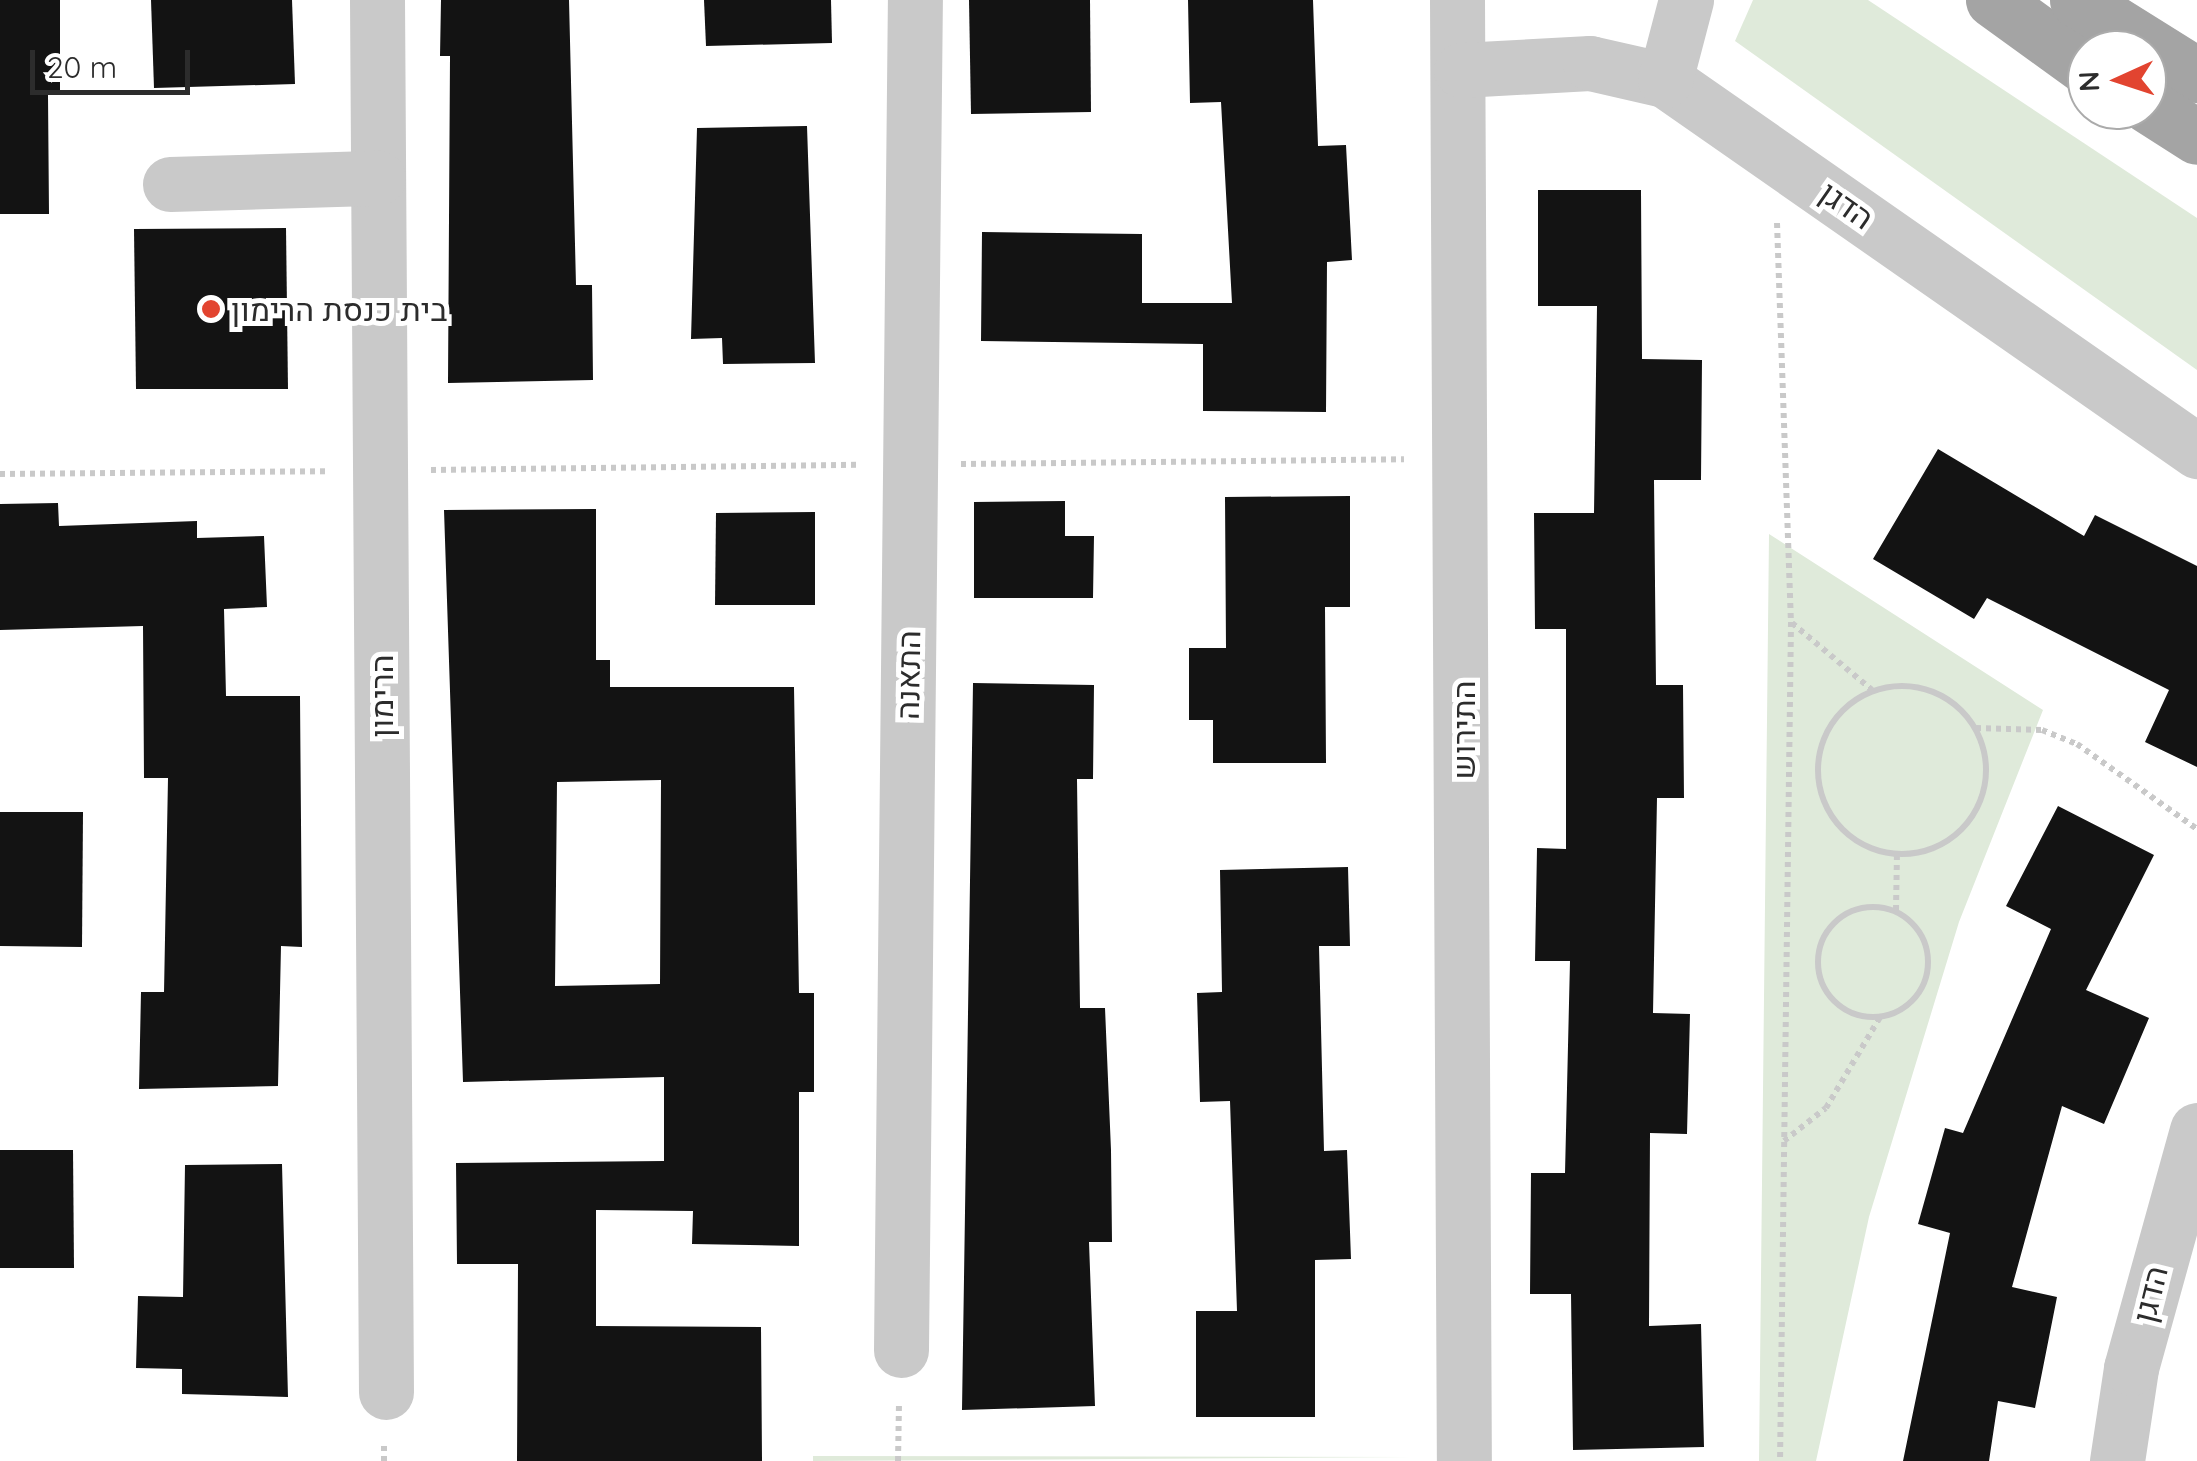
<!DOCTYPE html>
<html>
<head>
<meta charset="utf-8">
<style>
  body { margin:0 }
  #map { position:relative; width:2197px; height:1461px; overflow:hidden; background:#fff; font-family:Quicksand,Heebo,sans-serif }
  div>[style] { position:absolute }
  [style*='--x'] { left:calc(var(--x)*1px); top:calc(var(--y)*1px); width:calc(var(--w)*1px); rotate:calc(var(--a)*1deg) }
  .green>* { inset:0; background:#dfeada }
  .building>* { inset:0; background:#131313 }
  .path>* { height:6px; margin-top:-3px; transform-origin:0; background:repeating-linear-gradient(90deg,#c9c9c9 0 5px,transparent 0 10px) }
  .path>.ring { margin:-3px; padding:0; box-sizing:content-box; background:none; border:6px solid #c9c9c9; border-radius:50% }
  .minor>* { height:55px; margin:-27.5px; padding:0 27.5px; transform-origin:27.5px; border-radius:27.5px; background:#c9c9c9 }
  .major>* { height:55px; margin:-27.5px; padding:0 27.5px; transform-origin:27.5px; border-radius:27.5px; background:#a4a4a4 }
  .dots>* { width:28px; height:28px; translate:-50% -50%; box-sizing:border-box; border:5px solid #fff; border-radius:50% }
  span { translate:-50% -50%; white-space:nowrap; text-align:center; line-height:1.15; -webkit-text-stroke:10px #fff; paint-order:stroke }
  .street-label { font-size:32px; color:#2c2c2c }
  .poi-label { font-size:32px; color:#2c2c2c }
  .left { translate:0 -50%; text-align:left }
  .north { position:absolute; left:2067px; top:30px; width:100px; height:100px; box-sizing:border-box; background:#fff; border:2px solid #ababab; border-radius:50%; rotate:267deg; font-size:28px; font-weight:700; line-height:40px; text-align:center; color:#2c2c2c }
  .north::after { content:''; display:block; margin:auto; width:35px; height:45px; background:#e24430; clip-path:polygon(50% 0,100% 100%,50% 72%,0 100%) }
  .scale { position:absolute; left:30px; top:50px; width:160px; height:45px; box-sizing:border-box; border:5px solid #2c2c2c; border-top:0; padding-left:12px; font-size:30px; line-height:35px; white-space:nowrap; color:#2c2c2c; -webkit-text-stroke:8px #fff; paint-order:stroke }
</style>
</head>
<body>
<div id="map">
  <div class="green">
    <div style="clip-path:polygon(1753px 0,1868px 0,2197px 218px,2197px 370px,1735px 41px)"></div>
    <div style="clip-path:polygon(1769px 534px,2043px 710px,1959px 922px,1869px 1217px,1816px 1461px,1759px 1461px)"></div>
    <div style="clip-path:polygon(813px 1456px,1412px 1457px,813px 1461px)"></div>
  </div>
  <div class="building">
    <div style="clip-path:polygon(0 0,60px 0,60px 95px,48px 95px,49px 214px,0 214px)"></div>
    <div style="clip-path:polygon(151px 0,292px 0,295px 84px,154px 88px)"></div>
    <div style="clip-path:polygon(441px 0,569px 0,576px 285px,592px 285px,593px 380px,448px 383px,450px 56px,440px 56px)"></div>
    <div style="clip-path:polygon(704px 0,831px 0,832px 43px,706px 46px)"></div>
    <div style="clip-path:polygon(969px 0,1090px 0,1091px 112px,971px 114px)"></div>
    <div style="clip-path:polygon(1188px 0,1313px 0,1318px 146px,1346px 145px,1352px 260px,1327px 262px,1326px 412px,1203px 411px,1203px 344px,981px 341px,982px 232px,1142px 234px,1142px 303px,1232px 303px,1221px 102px,1190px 103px)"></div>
    <div style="clip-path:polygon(807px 126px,815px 363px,723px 364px,722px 338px,691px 339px,697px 128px)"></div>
    <div style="clip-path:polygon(1538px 190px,1641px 190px,1642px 359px,1702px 360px,1701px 480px,1654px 480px,1656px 685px,1683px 685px,1684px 798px,1657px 798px,1653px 1013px,1690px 1014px,1687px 1134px,1650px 1133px,1649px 1326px,1701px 1324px,1704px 1447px,1573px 1450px,1571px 1294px,1530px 1294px,1531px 1173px,1565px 1173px,1570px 961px,1535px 961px,1537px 848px,1566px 849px,1566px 629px,1535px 629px,1534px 513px,1594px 513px,1597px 306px,1538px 306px)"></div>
    <div style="clip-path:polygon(286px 228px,288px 389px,136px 389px,134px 229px)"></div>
    <div style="clip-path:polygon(1938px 449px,2084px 536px,2095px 515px,2197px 566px,2197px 767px,2145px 742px,2169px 690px,1987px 598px,1974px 619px,1873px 559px)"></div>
    <div style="clip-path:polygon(1350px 496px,1350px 607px,1325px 607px,1326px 763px,1213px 763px,1213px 720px,1189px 720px,1189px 648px,1226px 648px,1225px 497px)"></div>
    <div style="clip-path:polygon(1065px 501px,1065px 536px,1094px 536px,1093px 598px,974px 598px,974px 502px)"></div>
    <div style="clip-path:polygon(58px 503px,59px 526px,197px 521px,197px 538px,264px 536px,267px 607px,224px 609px,226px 696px,300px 696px,302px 947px,281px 946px,278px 1086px,139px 1089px,141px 992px,164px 992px,168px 778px,144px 778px,143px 626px,0 630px,0 504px)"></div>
    <div style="clip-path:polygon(evenodd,596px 509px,596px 660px,610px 660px,610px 687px,794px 687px,799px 993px,814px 993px,814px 1092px,799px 1092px,799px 1246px,692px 1244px,693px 1211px,596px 1210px,596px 1326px,761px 1327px,762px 1461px,517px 1461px,518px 1264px,457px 1264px,456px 1163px,664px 1161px,664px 1077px,463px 1082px,444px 510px,596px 509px,661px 780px,660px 984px,555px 986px,557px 782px,661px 780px)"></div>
    <div style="clip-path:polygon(815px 512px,815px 605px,715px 605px,716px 513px)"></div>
    <div style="clip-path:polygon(973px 683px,1094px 685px,1093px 779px,1077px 779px,1080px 1008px,1105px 1008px,1111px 1150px,1112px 1242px,1089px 1242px,1095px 1406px,962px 1410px)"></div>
    <div style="clip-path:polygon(2058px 806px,2154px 855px,2086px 990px,2149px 1018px,2104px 1124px,2062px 1106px,2012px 1287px,2057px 1297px,2035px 1408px,1998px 1401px,1989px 1461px,1903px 1461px,1950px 1233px,1918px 1224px,1945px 1128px,1963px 1133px,2051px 929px,2006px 906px)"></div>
    <div style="clip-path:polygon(0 812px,83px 812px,82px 947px,0 946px)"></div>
    <div style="clip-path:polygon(1348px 867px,1350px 946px,1319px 946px,1324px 1151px,1347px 1150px,1351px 1259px,1315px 1260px,1315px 1417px,1196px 1417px,1196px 1311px,1237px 1311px,1230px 1101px,1200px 1102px,1197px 993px,1222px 992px,1220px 870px)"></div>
    <div style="clip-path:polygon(0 1150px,73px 1150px,74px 1268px,0 1268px)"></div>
    <div style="clip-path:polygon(282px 1164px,288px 1397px,182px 1394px,182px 1369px,136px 1368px,138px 1296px,183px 1297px,185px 1165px)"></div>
  </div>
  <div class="path">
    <div style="--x:1777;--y:223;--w:399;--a:88"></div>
    <div style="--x:1791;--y:622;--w:839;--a:90.75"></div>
    <div style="--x:961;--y:464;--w:443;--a:-0.6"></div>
    <div style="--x:431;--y:470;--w:428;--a:-0.7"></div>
    <div style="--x:0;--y:474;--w:329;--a:-0.5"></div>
    <div style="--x:1792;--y:623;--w:104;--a:39.9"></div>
    <div class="ring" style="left:1818px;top:686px;width:162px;height:162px"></div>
    <div style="--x:1976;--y:728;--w:66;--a:1.7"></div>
    <div style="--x:2042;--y:730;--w:38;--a:22"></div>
    <div style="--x:2077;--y:744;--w:147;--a:35.3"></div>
    <div class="ring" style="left:1818px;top:907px;width:104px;height:104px"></div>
    <div style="--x:1896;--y:910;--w:55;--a:-89"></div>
    <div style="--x:1784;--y:1141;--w:53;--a:-38.2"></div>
    <div style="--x:1826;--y:1108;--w:106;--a:-59.3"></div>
    <div style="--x:384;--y:1461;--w:18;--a:-90"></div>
    <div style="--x:898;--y:1461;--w:59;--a:-89"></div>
  </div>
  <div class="minor">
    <div style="--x:377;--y:0;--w:1392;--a:89.63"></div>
    <div style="--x:1457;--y:0;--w:1461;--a:89.73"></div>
    <div style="--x:1461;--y:70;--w:129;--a:-3.1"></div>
    <div style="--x:1590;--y:63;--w:77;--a:12.8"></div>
    <div style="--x:1665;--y:80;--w:649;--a:34.89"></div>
    <div style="--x:1665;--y:80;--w:83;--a:-75.3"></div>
    <div style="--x:170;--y:184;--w:208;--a:-1.7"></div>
    <div style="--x:901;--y:1350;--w:1350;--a:-89.41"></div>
    <div style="--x:2117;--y:1461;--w:94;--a:-81.4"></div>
    <div style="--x:2131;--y:1368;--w:247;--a:-74.5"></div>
  </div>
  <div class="major">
    <div style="--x:1993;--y:0;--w:116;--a:35.9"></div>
    <div style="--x:2077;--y:0;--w:142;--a:32"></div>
    <div style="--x:2147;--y:105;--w:59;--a:32.6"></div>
  </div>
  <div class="dots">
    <div style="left:211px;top:309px;background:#e24430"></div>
  </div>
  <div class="street-label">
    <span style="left:1847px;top:205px;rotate:35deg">הדגן</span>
    <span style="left:908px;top:675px;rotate:-89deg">התאנה</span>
    <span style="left:381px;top:696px;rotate:-90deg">הרימון</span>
    <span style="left:1463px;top:730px;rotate:-90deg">התירוש</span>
    <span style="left:2150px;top:1294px;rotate:-76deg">הדגן</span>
  </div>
  <div class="poi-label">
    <span class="left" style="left:231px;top:309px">בית כנסת הרימון</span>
  </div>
  <div class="north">N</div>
  <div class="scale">20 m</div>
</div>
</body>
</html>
